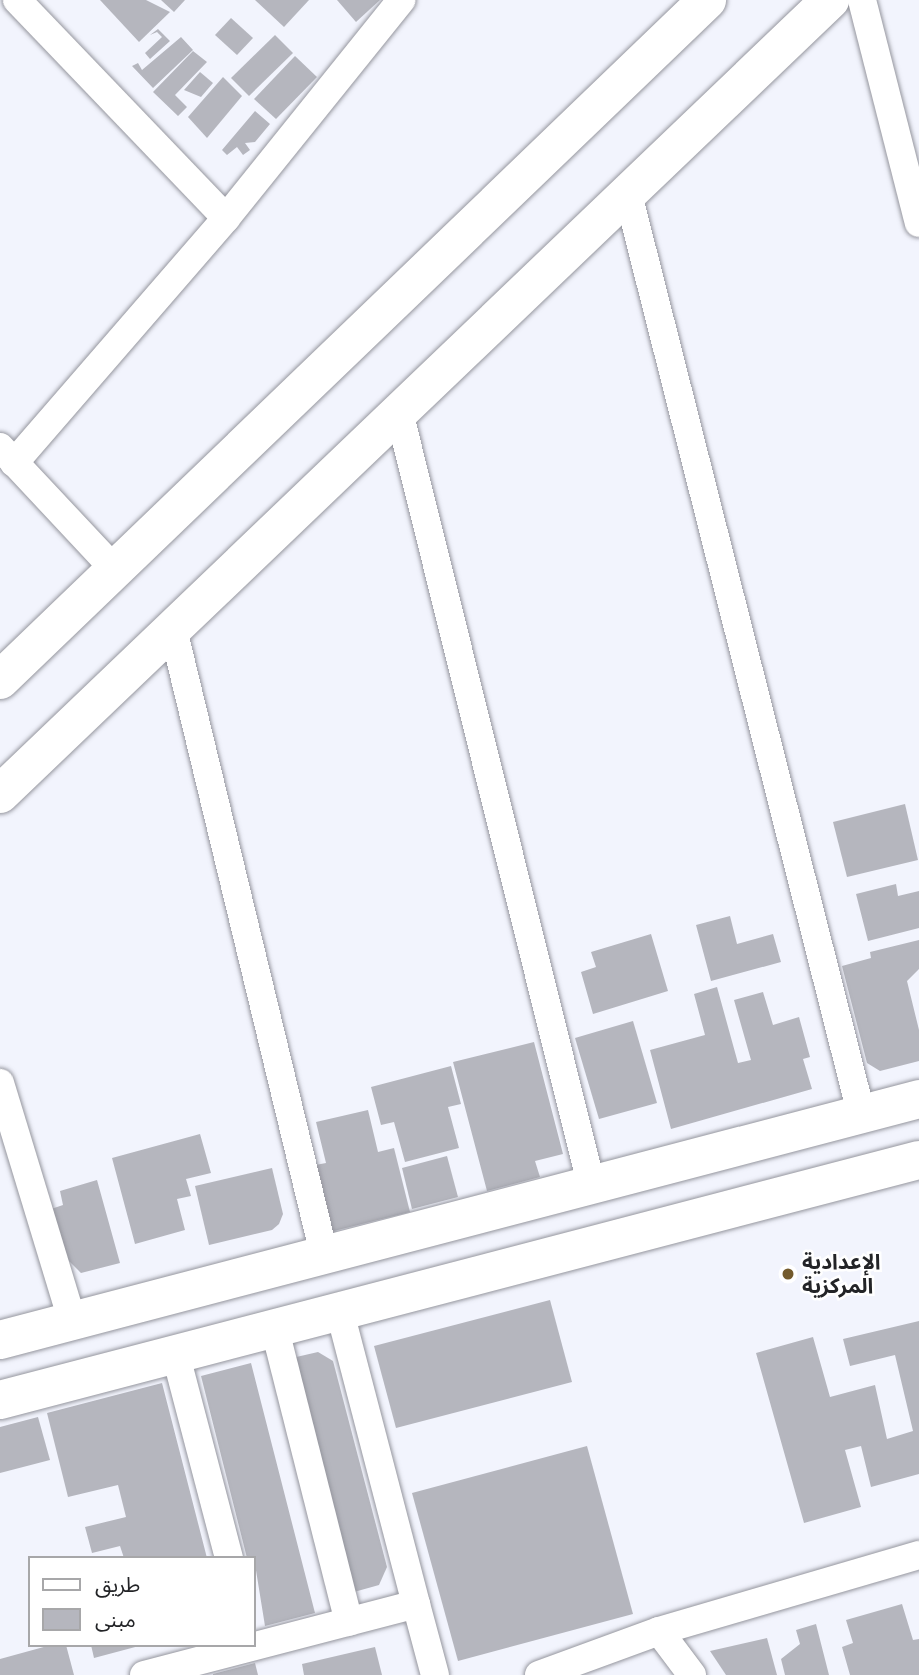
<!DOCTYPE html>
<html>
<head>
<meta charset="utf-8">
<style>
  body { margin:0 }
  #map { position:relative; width:919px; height:1675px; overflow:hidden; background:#f2f4fd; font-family:"Source Serif 4","Noto Sans Arabic",serif }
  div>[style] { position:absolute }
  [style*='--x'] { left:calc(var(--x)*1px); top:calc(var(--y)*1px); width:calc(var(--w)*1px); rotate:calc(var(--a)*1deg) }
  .building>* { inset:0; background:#b5b6be }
  .roads { filter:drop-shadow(0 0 2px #95969e) drop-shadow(0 0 2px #95969e) }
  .street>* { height:28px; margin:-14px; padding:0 14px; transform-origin:14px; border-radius:14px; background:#fff }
  .secondary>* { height:38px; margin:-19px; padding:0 19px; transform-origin:19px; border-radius:19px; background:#fff }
  .dots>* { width:19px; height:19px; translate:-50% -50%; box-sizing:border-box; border:4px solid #fff; border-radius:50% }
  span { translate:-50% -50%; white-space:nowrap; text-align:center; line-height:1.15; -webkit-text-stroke:5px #fff; paint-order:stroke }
  .poi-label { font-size:21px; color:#232427; font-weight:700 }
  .left { translate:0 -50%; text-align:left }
  .legend { position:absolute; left:28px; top:1556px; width:228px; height:91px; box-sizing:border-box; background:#fff; border:2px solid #a7a7a9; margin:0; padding:9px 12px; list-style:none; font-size:21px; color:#232427 }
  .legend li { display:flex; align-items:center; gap:14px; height:35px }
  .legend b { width:35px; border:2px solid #a7a7a9 }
</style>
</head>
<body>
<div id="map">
  <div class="building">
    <div style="clip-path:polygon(100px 0,146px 0,170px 12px,139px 42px)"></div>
    <div style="clip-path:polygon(161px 0,185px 0,174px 12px)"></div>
    <div style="clip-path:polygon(255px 0,309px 0,284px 27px)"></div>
    <div style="clip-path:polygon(337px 0,380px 0,356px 22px)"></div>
    <div style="clip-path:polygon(231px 18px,253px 38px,237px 55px,215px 35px)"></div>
    <div style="clip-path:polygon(158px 29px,170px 41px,150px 59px,145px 53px,162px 37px,157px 32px,150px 35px)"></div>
    <div style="clip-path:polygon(275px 35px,293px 53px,249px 96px,231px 78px)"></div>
    <div style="clip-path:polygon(181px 37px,193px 50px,153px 88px,132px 66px,138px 63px,142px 70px)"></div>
    <div style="clip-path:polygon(193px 51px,207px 62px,175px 95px,187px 107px,178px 116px,153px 92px)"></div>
    <div style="clip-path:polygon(295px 56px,317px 77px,276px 119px,254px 99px)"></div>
    <div style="clip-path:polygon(200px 72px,213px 83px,201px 97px,184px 90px)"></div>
    <div style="clip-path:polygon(223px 77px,242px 96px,207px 138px,188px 117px)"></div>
    <div style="clip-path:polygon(255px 111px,270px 124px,255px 142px,245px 143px,250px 150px,243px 155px,237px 147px,227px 155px,222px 150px)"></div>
    <div style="clip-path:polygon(905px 804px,918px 860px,847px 877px,833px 822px)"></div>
    <div style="clip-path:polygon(896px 884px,898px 896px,919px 891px,919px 928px,868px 941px,856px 894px)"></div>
    <div style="clip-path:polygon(730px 916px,737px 944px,773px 934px,781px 962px,711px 981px,696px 925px)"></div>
    <div style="clip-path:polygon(651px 934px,668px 991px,593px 1014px,581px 972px,596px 967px,591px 952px)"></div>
    <div style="clip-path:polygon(919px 940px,919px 969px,907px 981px,919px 1030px,919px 1061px,880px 1071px,867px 1063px,842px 966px,871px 958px,870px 952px)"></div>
    <div style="clip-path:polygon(717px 987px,738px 1063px,751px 1060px,734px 1000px,763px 992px,773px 1025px,799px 1017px,810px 1057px,803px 1059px,812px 1089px,671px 1129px,650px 1050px,705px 1035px,694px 994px)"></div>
    <div style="clip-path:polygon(633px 1021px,657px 1103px,599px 1119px,575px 1038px)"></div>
    <div style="clip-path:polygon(534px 1042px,563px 1154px,535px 1161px,540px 1177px,487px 1191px,453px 1062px)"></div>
    <div style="clip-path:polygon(451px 1066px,461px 1104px,448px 1107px,459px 1148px,405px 1162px,394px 1122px,381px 1125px,371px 1087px)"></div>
    <div style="clip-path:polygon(368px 1110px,378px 1152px,394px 1148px,410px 1212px,326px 1233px,310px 1166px,326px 1163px,316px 1122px)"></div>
    <div style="clip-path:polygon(200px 1134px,211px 1173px,186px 1179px,191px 1196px,177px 1199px,185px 1230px,135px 1244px,112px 1158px)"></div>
    <div style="clip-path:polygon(447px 1156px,458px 1197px,412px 1209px,402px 1168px)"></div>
    <div style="clip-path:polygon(272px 1168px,283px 1214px,279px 1224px,272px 1230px,209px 1245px,195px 1186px)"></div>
    <div style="clip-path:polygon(97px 1180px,120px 1263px,81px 1273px,60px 1252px,48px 1210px,63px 1205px,60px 1191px)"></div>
    <div style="clip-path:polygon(550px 1300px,572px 1382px,396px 1428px,374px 1346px)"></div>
    <div style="clip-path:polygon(919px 1321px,919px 1474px,871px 1487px,861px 1446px,845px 1450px,861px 1507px,804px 1523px,756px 1353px,813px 1337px,830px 1397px,875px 1385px,887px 1439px,913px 1431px,895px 1355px,850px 1366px,843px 1339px)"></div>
    <div style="clip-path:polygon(318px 1352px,333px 1361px,387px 1567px,379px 1585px,354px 1592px,292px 1358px)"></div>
    <div style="clip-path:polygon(251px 1363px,315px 1613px,265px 1626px,254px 1558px,247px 1558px,201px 1376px)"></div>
    <div style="clip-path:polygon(162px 1383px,207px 1558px,124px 1558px,120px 1546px,92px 1553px,85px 1527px,126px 1517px,118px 1485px,68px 1497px,47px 1413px)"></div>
    <div style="clip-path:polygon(38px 1417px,50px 1460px,0 1473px,0 1427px)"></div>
    <div style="clip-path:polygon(587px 1446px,633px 1614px,458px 1661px,412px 1493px)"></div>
    <div style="clip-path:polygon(902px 1604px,913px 1640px,919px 1639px,919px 1675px,850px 1675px,842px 1647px,853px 1643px,846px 1620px)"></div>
    <div style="clip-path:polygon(816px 1624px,829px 1675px,785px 1675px,781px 1659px,800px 1644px,796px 1630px)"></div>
    <div style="clip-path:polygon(767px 1638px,777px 1675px,726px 1675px,710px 1651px)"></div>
    <div style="clip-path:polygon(51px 1645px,66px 1645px,74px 1675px,0 1675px,0 1659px)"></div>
    <div style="clip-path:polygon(91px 1645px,139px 1645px,139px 1646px,94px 1658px)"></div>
    <div style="clip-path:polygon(375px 1647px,382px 1675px,304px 1675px,302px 1664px)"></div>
    <div style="clip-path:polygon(255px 1663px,258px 1675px,213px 1675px,213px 1674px)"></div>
  </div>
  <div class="roads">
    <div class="street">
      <div style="--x:17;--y:0;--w:302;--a:46.2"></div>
      <div style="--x:862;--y:0;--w:230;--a:75.7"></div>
      <div style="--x:628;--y:194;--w:948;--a:75.77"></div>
      <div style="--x:399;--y:412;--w:800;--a:76.03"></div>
      <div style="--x:0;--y:447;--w:168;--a:46.9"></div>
      <div style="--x:14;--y:463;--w:324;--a:-49.1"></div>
      <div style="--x:226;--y:218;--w:280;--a:-51.2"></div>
      <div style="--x:173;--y:629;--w:643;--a:76.42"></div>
      <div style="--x:0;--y:1083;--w:248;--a:73.1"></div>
      <div style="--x:275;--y:1330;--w:301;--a:75.8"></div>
      <div style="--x:176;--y:1356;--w:209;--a:75.3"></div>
      <div style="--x:416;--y:1604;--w:73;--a:75"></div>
      <div style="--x:659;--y:1631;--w:55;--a:53.1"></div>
      <div style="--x:144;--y:1675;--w:281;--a:-14.6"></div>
      <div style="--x:416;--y:1604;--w:301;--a:-104.6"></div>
      <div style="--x:539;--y:1675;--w:128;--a:-20.1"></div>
      <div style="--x:659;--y:1631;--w:271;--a:-16.3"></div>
    </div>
    <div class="secondary">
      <div style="--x:0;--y:680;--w:981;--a:-43.88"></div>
      <div style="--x:0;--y:794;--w:1149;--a:-43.73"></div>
      <div style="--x:0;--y:1340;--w:950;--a:-14.69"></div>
      <div style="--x:0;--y:1400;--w:950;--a:-14.64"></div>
    </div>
  </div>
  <div class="dots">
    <div style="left:788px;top:1274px;background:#735a2c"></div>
  </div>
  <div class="poi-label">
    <span class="left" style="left:802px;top:1274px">الإعدادية<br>المركزية</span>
  </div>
  <ul class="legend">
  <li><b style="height:9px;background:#fff"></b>طريق</li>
  <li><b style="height:19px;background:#b5b6be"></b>مبنى</li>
  </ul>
</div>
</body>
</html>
